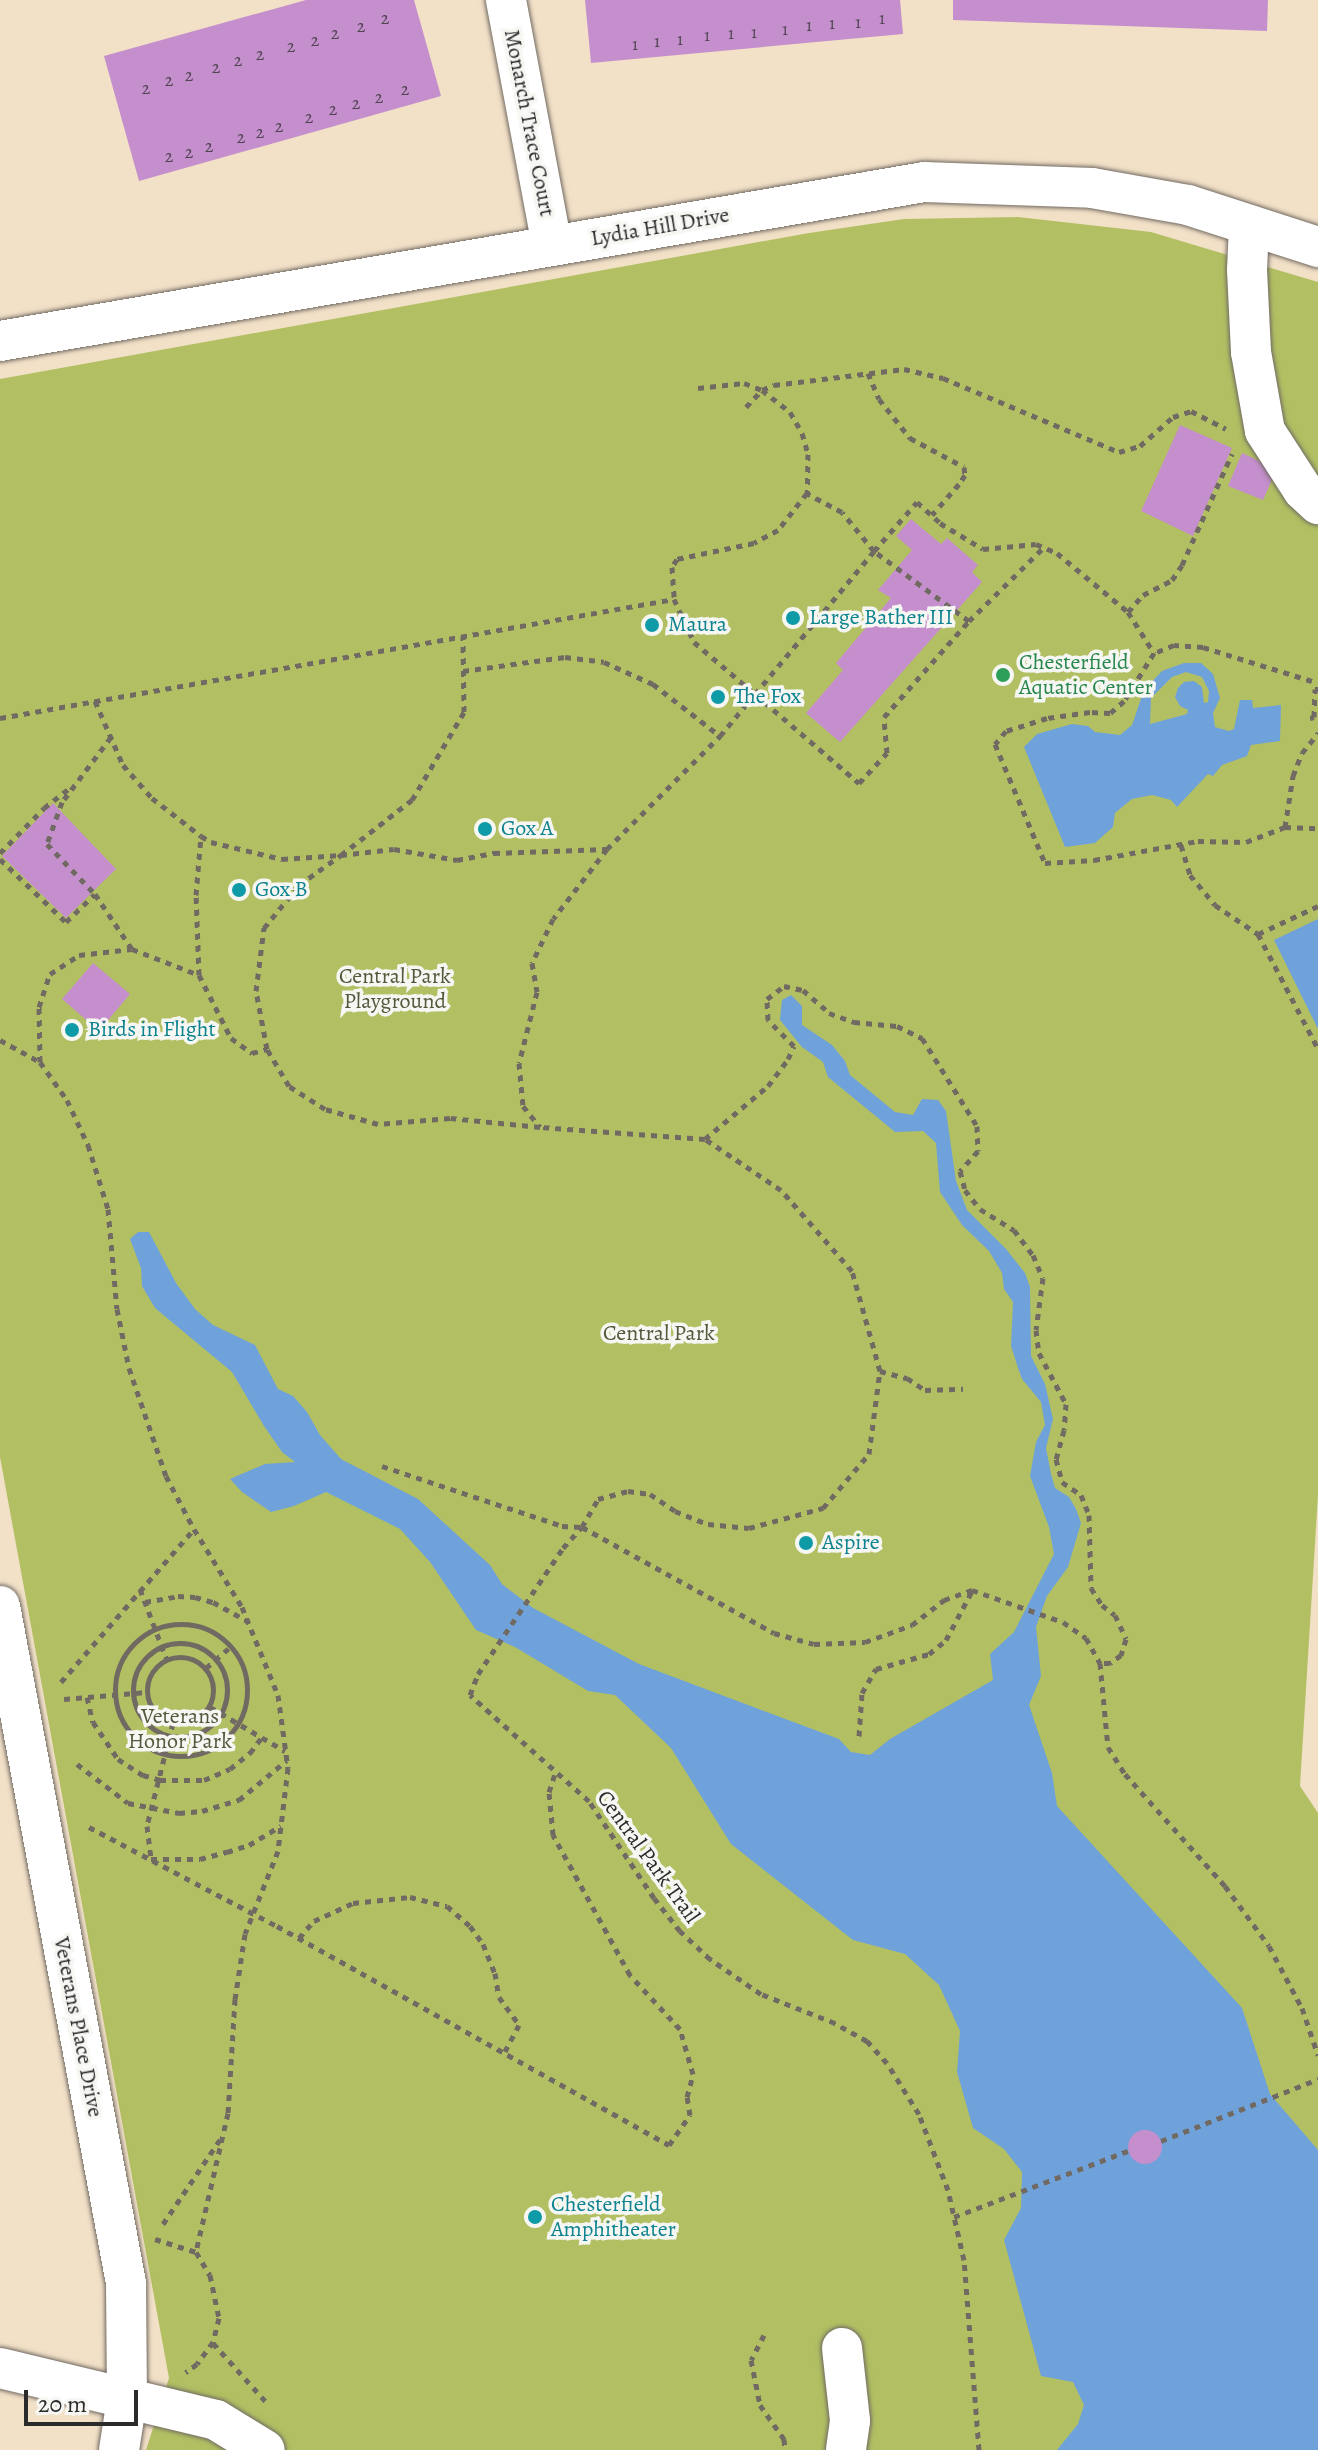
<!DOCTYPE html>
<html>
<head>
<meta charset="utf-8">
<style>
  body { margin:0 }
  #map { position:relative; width:1318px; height:2450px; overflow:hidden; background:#f2e0c7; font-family:Alegreya,serif }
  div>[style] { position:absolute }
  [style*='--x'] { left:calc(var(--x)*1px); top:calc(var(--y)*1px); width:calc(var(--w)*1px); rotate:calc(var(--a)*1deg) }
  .green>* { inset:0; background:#b2c063 }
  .water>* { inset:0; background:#6fa1da }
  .building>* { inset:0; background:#c48fcc }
  .round { border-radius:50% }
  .path>* { height:5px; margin-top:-2.5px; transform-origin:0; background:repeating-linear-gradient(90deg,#716a62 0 6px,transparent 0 12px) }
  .path>.ring { margin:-2.5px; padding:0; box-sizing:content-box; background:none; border:5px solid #716a62; border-radius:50% }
  .roads { filter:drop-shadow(0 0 2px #716a62) drop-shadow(0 0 2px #716a62) }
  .minor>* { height:40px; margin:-20px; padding:0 20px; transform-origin:20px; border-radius:20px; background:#fff }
  .dots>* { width:22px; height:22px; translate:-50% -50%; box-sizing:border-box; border:4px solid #f6f6f2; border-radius:50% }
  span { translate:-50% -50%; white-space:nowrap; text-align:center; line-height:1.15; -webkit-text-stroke:7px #f6f6f2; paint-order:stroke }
  .number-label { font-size:18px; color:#514453 }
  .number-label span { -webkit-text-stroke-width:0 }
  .street-label { font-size:22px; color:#2b2b2b }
  .culture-label { font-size:22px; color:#0d838f }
  .left { translate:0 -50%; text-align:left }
  .leisure-label { font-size:22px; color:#27864d }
  .park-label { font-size:22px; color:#54583c }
  .scale { position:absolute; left:24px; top:2390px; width:114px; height:36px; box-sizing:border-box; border:4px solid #2b2b2b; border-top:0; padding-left:10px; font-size:24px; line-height:28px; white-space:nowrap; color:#2b2b2b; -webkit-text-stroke:6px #f6f6f2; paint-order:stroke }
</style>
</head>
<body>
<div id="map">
  <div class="green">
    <div style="clip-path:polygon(1018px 217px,1151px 232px,1318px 282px,1318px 1495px,1300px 1786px,1318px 1813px,1318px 2450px,146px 2450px,169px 2378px,0 1457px,0 379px,809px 233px,904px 219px)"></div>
  </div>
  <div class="water">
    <div style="clip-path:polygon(evenodd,1184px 663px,1201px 663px,1213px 674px,1220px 698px,1213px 713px,1215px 727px,1229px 731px,1234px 729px,1240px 700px,1252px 700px,1253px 708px,1281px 705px,1280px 741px,1251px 745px,1247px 756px,1222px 765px,1213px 776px,1208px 774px,1177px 807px,1171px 800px,1152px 795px,1132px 799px,1115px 813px,1113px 827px,1095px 843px,1065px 847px,1024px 747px,1037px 734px,1072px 724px,1088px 726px,1095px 732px,1120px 735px,1132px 725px,1144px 690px,1162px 671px,1184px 663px,1186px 672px,1202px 677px,1209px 691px,1208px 702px,1204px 703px,1202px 687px,1194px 681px,1184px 682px,1178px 688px,1175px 697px,1180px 706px,1188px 710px,1187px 714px,1150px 724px,1151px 698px,1172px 677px,1186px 672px)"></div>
    <div style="clip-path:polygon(1318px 919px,1318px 1029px,1274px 940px)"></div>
    <div style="clip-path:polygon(791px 995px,802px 1006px,802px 1025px,832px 1045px,845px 1061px,850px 1075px,895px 1112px,913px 1115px,922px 1099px,938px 1100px,946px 1111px,956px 1181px,967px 1210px,1006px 1249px,1025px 1273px,1030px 1287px,1031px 1356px,1045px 1384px,1053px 1419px,1046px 1448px,1051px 1474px,1055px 1488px,1069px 1497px,1076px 1509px,1081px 1523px,1068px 1567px,1047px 1596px,1036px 1627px,1041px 1676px,1029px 1705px,1052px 1773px,1057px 1806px,1242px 2008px,1270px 2094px,1318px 2150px,1318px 2450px,1057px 2450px,1078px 2424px,1084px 2405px,1073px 2382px,1041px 2376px,1004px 2240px,1021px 2208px,1022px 2172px,1004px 2149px,973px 2128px,957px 2072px,960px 2031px,939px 1985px,905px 1954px,853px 1940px,731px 1844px,671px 1748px,615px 1695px,588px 1691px,515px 1647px,476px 1630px,430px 1562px,400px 1529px,326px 1492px,294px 1506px,271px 1512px,242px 1492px,230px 1479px,265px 1464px,295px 1462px,282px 1452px,264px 1426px,232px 1372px,155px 1308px,142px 1286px,141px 1268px,130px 1239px,138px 1232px,149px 1232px,176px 1283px,195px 1309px,213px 1325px,255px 1345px,278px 1389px,293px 1396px,307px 1412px,320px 1435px,341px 1459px,418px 1499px,490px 1565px,502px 1584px,533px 1608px,639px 1664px,839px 1739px,851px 1752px,870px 1755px,890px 1739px,993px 1680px,990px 1654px,1014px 1632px,1054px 1554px,1049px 1527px,1030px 1476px,1036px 1442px,1045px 1425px,1041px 1402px,1022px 1379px,1018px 1368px,1011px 1346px,1013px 1302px,1004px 1289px,1002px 1273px,989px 1251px,962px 1225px,940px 1192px,936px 1143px,923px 1131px,895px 1132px,828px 1077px,823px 1062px,802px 1047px,780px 1020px,782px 1000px)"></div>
  </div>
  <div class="building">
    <div style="clip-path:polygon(306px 0,414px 0,441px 96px,139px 181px,104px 56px)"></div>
    <div style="clip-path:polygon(585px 0,900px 0,903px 34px,591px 63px)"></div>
    <div style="clip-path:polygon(953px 0,1268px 0,1267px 31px,953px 20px)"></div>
    <div style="clip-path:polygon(1180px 425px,1232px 448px,1193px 536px,1141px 511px)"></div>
    <div style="clip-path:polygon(1242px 453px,1277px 469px,1263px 500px,1228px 486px)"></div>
    <div style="clip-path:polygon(911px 519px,941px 544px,947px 538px,978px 565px,972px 572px,982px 582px,840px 742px,806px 713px,843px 670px,836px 663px,891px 598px,878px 590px,912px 550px,896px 536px)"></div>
    <div style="clip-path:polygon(53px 803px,116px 869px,66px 918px,2px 856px)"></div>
    <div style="clip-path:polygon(93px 963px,130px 994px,99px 1031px,62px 999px)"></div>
    <div class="round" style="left:1128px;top:2130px;width:34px;height:34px"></div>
  </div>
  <div class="path">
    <div style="--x:868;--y:373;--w:28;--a:67"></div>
    <div style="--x:879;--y:399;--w:50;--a:51.5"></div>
    <div style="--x:910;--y:438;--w:61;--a:28.2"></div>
    <div style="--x:964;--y:467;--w:8;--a:83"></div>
    <div style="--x:965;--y:475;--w:11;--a:124"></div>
    <div style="--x:959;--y:484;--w:41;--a:131.1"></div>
    <div style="--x:698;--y:388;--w:46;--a:-6.2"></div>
    <div style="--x:744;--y:383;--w:19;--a:21"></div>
    <div style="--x:762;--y:390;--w:36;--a:38"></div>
    <div style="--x:790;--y:412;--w:24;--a:60"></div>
    <div style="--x:802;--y:433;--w:22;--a:74"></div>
    <div style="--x:808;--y:454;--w:39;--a:91"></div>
    <div style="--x:746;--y:407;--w:23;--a:-47"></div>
    <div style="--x:762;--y:390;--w:13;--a:-23"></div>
    <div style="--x:774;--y:385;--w:131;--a:-7"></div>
    <div style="--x:904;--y:369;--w:40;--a:13"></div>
    <div style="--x:943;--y:378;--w:191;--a:22.8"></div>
    <div style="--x:1119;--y:452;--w:22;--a:-16"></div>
    <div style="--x:1140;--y:446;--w:44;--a:-41.3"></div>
    <div style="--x:1173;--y:417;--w:19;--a:-18"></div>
    <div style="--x:1191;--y:411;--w:39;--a:27"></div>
    <div style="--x:1128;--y:612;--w:23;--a:-49"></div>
    <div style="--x:1143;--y:595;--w:33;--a:-27"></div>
    <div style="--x:1172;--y:580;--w:18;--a:-56"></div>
    <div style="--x:1182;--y:565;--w:122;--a:-65.8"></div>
    <div style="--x:969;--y:621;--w:118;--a:-143.6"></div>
    <div style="--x:874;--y:551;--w:65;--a:-48.7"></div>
    <div style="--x:917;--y:502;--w:31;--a:42"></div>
    <div style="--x:940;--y:523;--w:50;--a:31.2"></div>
    <div style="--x:983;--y:549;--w:53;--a:-5.4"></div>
    <div style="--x:1036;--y:544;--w:23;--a:23"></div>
    <div style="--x:1057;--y:553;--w:92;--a:39.7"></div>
    <div style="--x:1128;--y:612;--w:49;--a:57.6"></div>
    <div style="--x:463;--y:671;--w:103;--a:-7.8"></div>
    <div style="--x:565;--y:657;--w:39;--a:7"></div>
    <div style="--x:604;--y:662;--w:54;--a:24.2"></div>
    <div style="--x:653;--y:684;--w:85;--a:37.8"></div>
    <div style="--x:1312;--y:681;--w:114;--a:-162.7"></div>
    <div style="--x:1203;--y:647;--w:29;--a:-176"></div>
    <div style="--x:1174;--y:645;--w:22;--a:158"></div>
    <div style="--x:1154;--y:653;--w:57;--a:122"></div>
    <div style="--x:1124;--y:701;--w:18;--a:139"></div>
    <div style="--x:1110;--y:713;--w:20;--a:-177"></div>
    <div style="--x:1090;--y:712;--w:43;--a:172.1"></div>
    <div style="--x:1047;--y:718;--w:43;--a:162.4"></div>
    <div style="--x:1006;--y:731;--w:17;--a:130"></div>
    <div style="--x:995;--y:744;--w:129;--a:67.2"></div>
    <div style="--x:1045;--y:863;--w:49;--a:-3.5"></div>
    <div style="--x:1094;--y:860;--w:106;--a:-10.4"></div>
    <div style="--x:1198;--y:841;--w:48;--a:1.2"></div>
    <div style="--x:1246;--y:842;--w:42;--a:-21"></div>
    <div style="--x:1285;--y:827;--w:52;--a:-81.1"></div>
    <div style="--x:1293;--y:776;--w:25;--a:-69"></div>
    <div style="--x:1302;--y:753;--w:26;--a:-51"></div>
    <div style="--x:95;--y:701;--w:70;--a:66.4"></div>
    <div style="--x:123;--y:765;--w:44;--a:48.7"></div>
    <div style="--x:152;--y:798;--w:62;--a:37.8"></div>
    <div style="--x:201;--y:836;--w:12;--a:31"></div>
    <div style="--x:211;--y:842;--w:73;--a:13.5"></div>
    <div style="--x:282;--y:859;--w:59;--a:-3.9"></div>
    <div style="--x:341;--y:855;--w:90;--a:-37.8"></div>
    <div style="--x:412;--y:800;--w:102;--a:-59.4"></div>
    <div style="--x:464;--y:712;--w:76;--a:-90.8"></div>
    <div style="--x:0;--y:718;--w:684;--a:-10.01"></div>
    <div style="--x:1310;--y:718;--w:4;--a:-14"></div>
    <div style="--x:1314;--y:717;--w:28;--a:-88"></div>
    <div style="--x:1315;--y:689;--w:3;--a:0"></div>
    <div style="--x:111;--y:737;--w:81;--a:127"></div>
    <div style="--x:62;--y:802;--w:45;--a:109.7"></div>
    <div style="--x:47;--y:844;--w:69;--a:46.2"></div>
    <div style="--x:95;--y:894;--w:66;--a:56.1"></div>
    <div style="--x:1285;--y:827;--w:33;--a:2"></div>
    <div style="--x:1181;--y:845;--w:31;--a:73"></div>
    <div style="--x:1190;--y:875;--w:39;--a:50"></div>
    <div style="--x:1215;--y:905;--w:52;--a:34"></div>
    <div style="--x:394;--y:849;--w:64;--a:9.9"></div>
    <div style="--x:457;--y:860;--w:38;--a:-11"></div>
    <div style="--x:494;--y:853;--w:113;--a:-2"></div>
    <div style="--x:607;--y:849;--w:88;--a:127.6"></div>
    <div style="--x:553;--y:919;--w:49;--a:115.5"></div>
    <div style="--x:532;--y:963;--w:29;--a:80"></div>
    <div style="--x:537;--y:992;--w:73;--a:104.2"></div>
    <div style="--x:519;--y:1063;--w:43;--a:84.7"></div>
    <div style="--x:523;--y:1106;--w:27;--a:51"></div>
    <div style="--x:540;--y:1127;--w:90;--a:-174.3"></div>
    <div style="--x:450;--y:1118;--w:72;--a:175.2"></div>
    <div style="--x:378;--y:1124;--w:55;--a:-164.2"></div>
    <div style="--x:325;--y:1109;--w:43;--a:-147.4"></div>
    <div style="--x:289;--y:1086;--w:43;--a:-120.7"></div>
    <div style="--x:267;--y:1049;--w:59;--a:-100.7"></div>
    <div style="--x:256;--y:991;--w:64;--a:-82.8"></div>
    <div style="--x:264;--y:928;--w:55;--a:-50.9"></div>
    <div style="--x:299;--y:885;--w:52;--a:-35.5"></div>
    <div style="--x:341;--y:855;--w:53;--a:-6.5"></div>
    <div style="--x:607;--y:849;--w:160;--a:-45"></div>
    <div style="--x:720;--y:736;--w:55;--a:-50.2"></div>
    <div style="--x:755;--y:694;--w:186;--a:-50.2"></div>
    <div style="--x:874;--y:551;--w:50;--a:-129.4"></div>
    <div style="--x:842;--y:512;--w:40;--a:-152"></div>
    <div style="--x:807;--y:493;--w:47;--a:128.1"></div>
    <div style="--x:778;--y:530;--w:27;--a:152"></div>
    <div style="--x:754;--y:543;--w:79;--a:168.3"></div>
    <div style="--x:677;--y:559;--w:9;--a:122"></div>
    <div style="--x:672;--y:567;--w:32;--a:86"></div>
    <div style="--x:674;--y:599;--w:47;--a:65.1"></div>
    <div style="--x:694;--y:642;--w:80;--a:40.4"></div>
    <div style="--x:755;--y:694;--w:137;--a:40.6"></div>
    <div style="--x:859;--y:783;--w:41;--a:-47"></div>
    <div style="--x:887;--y:753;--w:36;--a:-95"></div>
    <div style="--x:884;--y:717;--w:128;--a:-48.5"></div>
    <div style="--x:969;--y:621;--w:105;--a:-44.6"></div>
    <div style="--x:0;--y:853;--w:63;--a:-45.6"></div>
    <div style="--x:44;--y:808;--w:33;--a:-38"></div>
    <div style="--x:0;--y:859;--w:91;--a:43.7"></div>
    <div style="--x:66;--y:922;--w:40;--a:-44"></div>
    <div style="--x:1318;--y:906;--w:66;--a:155"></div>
    <div style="--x:1258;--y:934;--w:130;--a:62.4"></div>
    <div style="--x:199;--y:975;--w:80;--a:-92.1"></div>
    <div style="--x:196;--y:895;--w:59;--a:-85.2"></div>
    <div style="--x:0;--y:1040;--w:46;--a:28.8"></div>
    <div style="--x:40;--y:1062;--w:47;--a:54.6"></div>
    <div style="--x:67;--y:1100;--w:50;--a:65"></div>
    <div style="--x:88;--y:1145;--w:67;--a:72.6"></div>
    <div style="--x:108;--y:1209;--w:100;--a:84.9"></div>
    <div style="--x:117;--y:1309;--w:60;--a:78.5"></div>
    <div style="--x:129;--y:1368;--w:114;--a:71.1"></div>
    <div style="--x:166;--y:1476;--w:60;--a:62.2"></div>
    <div style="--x:40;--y:1062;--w:55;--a:-91"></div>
    <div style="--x:39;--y:1007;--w:35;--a:-72"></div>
    <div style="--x:50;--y:974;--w:35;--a:-33"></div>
    <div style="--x:79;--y:955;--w:53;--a:-6.5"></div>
    <div style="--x:132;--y:949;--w:72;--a:21.2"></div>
    <div style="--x:199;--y:975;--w:71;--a:63.1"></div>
    <div style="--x:231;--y:1038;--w:26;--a:36"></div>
    <div style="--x:252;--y:1053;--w:16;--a:-15"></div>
    <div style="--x:705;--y:1139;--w:82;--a:-40.1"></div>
    <div style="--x:768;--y:1086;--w:34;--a:-53"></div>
    <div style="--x:788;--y:1059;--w:14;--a:-65"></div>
    <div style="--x:794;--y:1046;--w:37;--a:-135"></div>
    <div style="--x:768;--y:1020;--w:21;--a:-93"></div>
    <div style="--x:767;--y:999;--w:21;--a:-37"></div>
    <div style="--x:784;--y:986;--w:19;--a:12"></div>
    <div style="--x:803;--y:990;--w:35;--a:41"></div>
    <div style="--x:829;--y:1013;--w:27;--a:20"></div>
    <div style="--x:854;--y:1022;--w:43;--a:5.3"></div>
    <div style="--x:897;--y:1026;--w:28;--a:26"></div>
    <div style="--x:922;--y:1038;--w:104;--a:58"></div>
    <div style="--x:977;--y:1126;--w:25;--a:88"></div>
    <div style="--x:978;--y:1151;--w:27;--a:132"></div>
    <div style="--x:960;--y:1171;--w:20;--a:75"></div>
    <div style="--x:965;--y:1190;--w:24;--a:52"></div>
    <div style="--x:980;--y:1209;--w:40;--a:32"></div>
    <div style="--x:1014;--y:1230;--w:31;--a:53"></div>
    <div style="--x:1033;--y:1255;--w:25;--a:67"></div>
    <div style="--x:1043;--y:1278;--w:52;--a:97.7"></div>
    <div style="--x:1036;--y:1330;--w:23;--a:83"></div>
    <div style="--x:1039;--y:1353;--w:58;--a:62.1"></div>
    <div style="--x:1066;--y:1404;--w:26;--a:94"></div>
    <div style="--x:1064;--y:1430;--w:30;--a:105"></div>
    <div style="--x:1056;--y:1459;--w:24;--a:75"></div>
    <div style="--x:1062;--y:1482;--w:23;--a:34"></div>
    <div style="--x:1081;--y:1495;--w:22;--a:68"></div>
    <div style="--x:1089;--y:1515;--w:73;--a:88.4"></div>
    <div style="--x:1091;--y:1588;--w:20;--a:57"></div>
    <div style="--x:1102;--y:1605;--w:16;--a:38"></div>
    <div style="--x:1115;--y:1615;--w:26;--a:65"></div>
    <div style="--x:1126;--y:1639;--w:17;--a:107"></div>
    <div style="--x:1121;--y:1655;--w:14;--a:144"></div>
    <div style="--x:1110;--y:1663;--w:10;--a:180"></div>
    <div style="--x:880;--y:1371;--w:28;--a:15"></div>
    <div style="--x:907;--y:1378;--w:22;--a:34"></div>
    <div style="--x:925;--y:1390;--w:38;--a:-2"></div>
    <div style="--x:382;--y:1466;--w:190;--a:18.4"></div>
    <div style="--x:562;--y:1526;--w:20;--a:3"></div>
    <div style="--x:582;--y:1527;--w:32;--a:-60"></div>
    <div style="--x:598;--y:1499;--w:31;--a:-15"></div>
    <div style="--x:628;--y:1491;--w:22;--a:8"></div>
    <div style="--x:650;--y:1494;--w:30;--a:34"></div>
    <div style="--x:675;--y:1511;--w:35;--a:22"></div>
    <div style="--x:708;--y:1524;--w:41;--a:5.6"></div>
    <div style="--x:749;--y:1528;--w:77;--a:-15.1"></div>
    <div style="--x:823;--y:1508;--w:71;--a:-49.6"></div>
    <div style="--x:869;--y:1454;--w:84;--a:-82.5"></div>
    <div style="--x:880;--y:1371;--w:104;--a:-105.6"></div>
    <div style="--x:852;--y:1271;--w:108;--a:-131.2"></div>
    <div style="--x:781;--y:1190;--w:92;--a:-146.1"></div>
    <div style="--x:705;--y:1139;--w:165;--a:-175.8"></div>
    <div style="--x:140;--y:1589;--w:76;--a:69.2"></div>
    <div style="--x:145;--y:1602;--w:34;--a:-10"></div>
    <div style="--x:178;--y:1596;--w:17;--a:3"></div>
    <div style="--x:195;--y:1597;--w:19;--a:16"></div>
    <div style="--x:213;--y:1602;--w:41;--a:29.1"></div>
    <div class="ring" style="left:115px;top:1624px;width:127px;height:127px"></div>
    <div class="ring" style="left:133px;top:1643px;width:89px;height:89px"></div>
    <div class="ring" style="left:147px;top:1657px;width:61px;height:61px"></div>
    <div style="--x:206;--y:1668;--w:33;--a:-41"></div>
    <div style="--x:61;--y:1682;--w:203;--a:-49"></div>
    <div style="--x:194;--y:1529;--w:92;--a:58.4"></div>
    <div style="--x:242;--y:1607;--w:95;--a:67.8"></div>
    <div style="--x:278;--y:1695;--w:74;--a:82.2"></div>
    <div style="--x:288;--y:1768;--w:84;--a:96.9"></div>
    <div style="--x:278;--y:1851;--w:89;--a:111.7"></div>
    <div style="--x:245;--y:1934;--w:66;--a:98.7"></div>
    <div style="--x:235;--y:1999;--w:114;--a:93.5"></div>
    <div style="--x:228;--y:2113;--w:143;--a:103"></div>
    <div style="--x:196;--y:2252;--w:27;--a:59"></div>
    <div style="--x:210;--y:2275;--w:44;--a:78.2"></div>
    <div style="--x:219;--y:2318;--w:25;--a:104"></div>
    <div style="--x:213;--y:2342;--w:27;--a:126"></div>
    <div style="--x:197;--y:2364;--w:14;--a:144"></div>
    <div style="--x:87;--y:1697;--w:26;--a:77"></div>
    <div style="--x:93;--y:1722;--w:45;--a:56"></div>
    <div style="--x:118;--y:1759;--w:30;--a:33"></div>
    <div style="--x:143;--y:1775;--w:18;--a:16"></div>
    <div style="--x:160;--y:1780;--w:44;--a:0"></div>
    <div style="--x:204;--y:1780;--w:28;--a:-23"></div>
    <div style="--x:230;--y:1769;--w:26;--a:-39"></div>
    <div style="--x:250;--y:1753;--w:20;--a:-53"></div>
    <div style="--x:64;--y:1699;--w:83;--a:-4.8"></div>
    <div style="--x:210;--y:1707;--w:87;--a:30.4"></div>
    <div style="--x:173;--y:1723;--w:106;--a:104.2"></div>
    <div style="--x:147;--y:1826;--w:33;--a:83"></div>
    <div style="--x:151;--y:1859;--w:49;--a:0"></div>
    <div style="--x:200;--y:1859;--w:28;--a:-15"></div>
    <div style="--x:227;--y:1852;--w:23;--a:-18"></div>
    <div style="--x:249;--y:1845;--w:37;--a:-31"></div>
    <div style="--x:859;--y:1736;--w:43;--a:-86"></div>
    <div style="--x:862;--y:1693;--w:28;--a:-60"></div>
    <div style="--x:876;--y:1669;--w:55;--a:-15.8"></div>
    <div style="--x:929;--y:1654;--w:22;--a:-39"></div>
    <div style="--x:946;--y:1640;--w:55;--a:-62"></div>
    <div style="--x:77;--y:1764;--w:64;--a:37.4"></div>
    <div style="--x:128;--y:1803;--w:52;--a:11.1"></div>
    <div style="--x:179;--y:1813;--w:23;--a:-5"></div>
    <div style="--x:202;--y:1811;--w:39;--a:-17"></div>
    <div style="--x:239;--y:1800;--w:62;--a:-39.8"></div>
    <div style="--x:89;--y:1827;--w:212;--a:27.8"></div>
    <div style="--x:277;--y:1926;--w:449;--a:29.2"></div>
    <div style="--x:669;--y:2145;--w:37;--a:-55"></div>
    <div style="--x:690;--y:2115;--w:18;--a:-99"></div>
    <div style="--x:687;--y:2097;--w:24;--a:-75"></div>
    <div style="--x:693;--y:2074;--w:47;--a:-106.1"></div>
    <div style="--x:680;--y:2029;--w:74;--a:-132.8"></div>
    <div style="--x:630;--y:1975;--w:160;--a:-118.8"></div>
    <div style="--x:553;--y:1835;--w:43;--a:-95.3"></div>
    <div style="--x:549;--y:1792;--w:23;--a:-72"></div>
    <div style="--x:299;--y:1938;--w:23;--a:-49"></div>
    <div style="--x:314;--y:1921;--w:43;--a:-24.8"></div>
    <div style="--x:353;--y:1903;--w:57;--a:-6"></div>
    <div style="--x:410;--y:1897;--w:38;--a:14"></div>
    <div style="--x:447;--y:1906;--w:30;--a:41"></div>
    <div style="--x:470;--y:1926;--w:22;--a:54"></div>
    <div style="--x:483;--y:1944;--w:31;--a:68"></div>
    <div style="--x:495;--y:1973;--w:24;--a:81"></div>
    <div style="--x:499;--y:1997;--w:34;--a:54"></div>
    <div style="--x:519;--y:2025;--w:30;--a:118"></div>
    <div style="--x:1161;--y:2141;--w:169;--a:-21.5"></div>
    <div style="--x:954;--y:2217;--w:186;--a:-20.8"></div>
    <div style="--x:163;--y:2224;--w:104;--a:-56"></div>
    <div style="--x:155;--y:2239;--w:43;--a:17.6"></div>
    <div style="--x:764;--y:2335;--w:28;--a:117"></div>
    <div style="--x:751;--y:2360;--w:46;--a:78.7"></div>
    <div style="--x:760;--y:2405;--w:42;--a:54.8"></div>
    <div style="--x:784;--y:2439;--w:11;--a:85"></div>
    <div style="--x:213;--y:2343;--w:82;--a:48"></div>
    <div style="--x:979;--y:2450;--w:191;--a:-94.5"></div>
    <div style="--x:964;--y:2260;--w:72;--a:-102.9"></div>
    <div style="--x:948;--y:2190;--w:81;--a:-110.9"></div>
    <div style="--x:919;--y:2114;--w:60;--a:-122.1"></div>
    <div style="--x:887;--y:2063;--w:30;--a:-132"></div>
    <div style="--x:867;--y:2041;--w:37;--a:-151"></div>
    <div style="--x:835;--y:2023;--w:79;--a:-158.6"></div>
    <div style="--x:761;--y:1994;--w:62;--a:-145.5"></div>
    <div style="--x:710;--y:1959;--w:41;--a:-137"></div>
    <div style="--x:680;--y:1931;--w:42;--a:-128.2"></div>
    <div style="--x:654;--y:1898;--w:117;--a:-123.8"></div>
    <div style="--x:589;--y:1801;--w:159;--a:-138.3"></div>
    <div style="--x:470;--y:1695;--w:22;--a:-69"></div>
    <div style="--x:478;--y:1674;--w:152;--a:-56"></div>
    <div style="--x:563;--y:1548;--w:28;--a:-48"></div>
    <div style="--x:582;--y:1527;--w:219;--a:28.9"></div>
    <div style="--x:774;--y:1633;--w:41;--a:15.4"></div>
    <div style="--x:814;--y:1644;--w:51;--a:-2.2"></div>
    <div style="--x:865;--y:1642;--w:50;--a:-19.9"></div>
    <div style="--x:912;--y:1625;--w:41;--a:-38"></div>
    <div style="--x:944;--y:1600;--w:30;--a:-20"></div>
    <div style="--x:972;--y:1590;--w:96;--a:19.4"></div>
    <div style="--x:1063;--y:1622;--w:28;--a:35"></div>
    <div style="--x:1086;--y:1638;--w:29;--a:61"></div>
    <div style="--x:1100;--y:1663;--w:84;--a:84.6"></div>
    <div style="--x:1108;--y:1747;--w:32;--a:58"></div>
    <div style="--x:1125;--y:1774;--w:150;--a:48.2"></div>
    <div style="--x:1225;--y:1886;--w:74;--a:53.7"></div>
    <div style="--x:1269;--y:1946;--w:70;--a:62"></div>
    <div style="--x:1302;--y:2008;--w:50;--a:71.2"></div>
  </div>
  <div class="roads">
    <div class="minor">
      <div style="--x:506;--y:0;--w:249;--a:79.4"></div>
      <div style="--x:1249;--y:225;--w:45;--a:92.5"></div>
      <div style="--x:1247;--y:270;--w:82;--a:87.2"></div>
      <div style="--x:1251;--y:352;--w:80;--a:80"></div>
      <div style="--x:1265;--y:431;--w:70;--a:57.2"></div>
      <div style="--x:1303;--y:490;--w:21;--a:43"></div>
      <div style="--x:0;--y:341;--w:938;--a:-9.76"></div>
      <div style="--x:924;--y:182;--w:168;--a:2"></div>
      <div style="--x:1092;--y:188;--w:97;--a:10"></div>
      <div style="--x:1188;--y:205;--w:137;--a:17.9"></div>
      <div style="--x:0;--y:1606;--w:689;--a:79.46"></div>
      <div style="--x:126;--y:2283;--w:116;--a:89.5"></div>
      <div style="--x:127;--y:2399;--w:52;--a:98.9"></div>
      <div style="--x:842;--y:2348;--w:73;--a:83.7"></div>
      <div style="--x:850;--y:2421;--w:29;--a:98"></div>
      <div style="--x:0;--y:2368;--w:222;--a:13.5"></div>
      <div style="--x:216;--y:2420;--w:57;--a:31.5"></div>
    </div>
  </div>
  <div class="dots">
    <div style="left:793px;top:618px;background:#0f9aa8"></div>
    <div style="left:652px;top:625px;background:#0f9aa8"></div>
    <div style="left:1003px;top:675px;background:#2e9e5b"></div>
    <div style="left:718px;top:697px;background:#0f9aa8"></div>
    <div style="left:485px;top:829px;background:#0f9aa8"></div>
    <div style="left:239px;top:890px;background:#0f9aa8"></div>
    <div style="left:72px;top:1030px;background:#0f9aa8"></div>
    <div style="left:806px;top:1543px;background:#0f9aa8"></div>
    <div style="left:535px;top:2217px;background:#0f9aa8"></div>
  </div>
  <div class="number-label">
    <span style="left:385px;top:18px">2</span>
    <span style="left:882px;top:18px">1</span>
    <span style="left:858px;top:22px">1</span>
    <span style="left:832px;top:23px">1</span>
    <span style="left:809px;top:25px">1</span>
    <span style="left:361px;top:26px">2</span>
    <span style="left:785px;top:29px">1</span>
    <span style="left:754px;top:32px">1</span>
    <span style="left:335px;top:33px">2</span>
    <span style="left:731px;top:33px">1</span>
    <span style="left:707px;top:35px">1</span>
    <span style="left:680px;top:39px">1</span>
    <span style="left:315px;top:40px">2</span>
    <span style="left:657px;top:41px">1</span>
    <span style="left:635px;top:44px">1</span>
    <span style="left:291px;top:46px">2</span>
    <span style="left:260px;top:54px">2</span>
    <span style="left:238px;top:60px">2</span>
    <span style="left:216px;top:67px">2</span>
    <span style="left:189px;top:75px">2</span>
    <span style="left:169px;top:80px">2</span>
    <span style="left:146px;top:88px">2</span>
    <span style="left:405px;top:89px">2</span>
    <span style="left:379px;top:97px">2</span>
    <span style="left:356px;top:103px">2</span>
    <span style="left:333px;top:109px">2</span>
    <span style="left:309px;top:117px">2</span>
    <span style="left:279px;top:126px">2</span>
    <span style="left:260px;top:132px">2</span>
    <span style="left:241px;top:137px">2</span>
    <span style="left:209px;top:146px">2</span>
    <span style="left:189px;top:152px">2</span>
    <span style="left:169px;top:156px">2</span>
  </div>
  <div class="street-label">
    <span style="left:529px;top:123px;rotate:79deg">Monarch Trace Court</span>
    <span style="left:660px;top:227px;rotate:-10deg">Lydia Hill Drive</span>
    <span style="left:648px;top:1857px;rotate:54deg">Central Park Trail</span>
    <span style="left:78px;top:2027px;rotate:79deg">Veterans Place Drive</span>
  </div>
  <div class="culture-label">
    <span class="left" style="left:809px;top:618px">Large Bather III</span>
    <span class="left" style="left:668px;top:625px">Maura</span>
    <span class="left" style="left:734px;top:697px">The Fox</span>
    <span class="left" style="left:501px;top:829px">Gox A</span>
    <span class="left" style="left:255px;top:890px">Gox B</span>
    <span class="left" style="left:88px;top:1030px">Birds in Flight</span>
    <span class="left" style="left:822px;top:1543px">Aspire</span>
    <span class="left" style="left:551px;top:2217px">Chesterfield<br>Amphitheater</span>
  </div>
  <div class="leisure-label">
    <span class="left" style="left:1019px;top:675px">Chesterfield<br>Aquatic Center</span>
  </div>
  <div class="park-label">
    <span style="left:395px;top:989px">Central Park<br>Playground</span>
    <span style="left:659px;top:1334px">Central Park</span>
    <span style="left:180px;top:1729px">Veterans<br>Honor Park</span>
  </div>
  <div class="scale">20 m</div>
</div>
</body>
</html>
